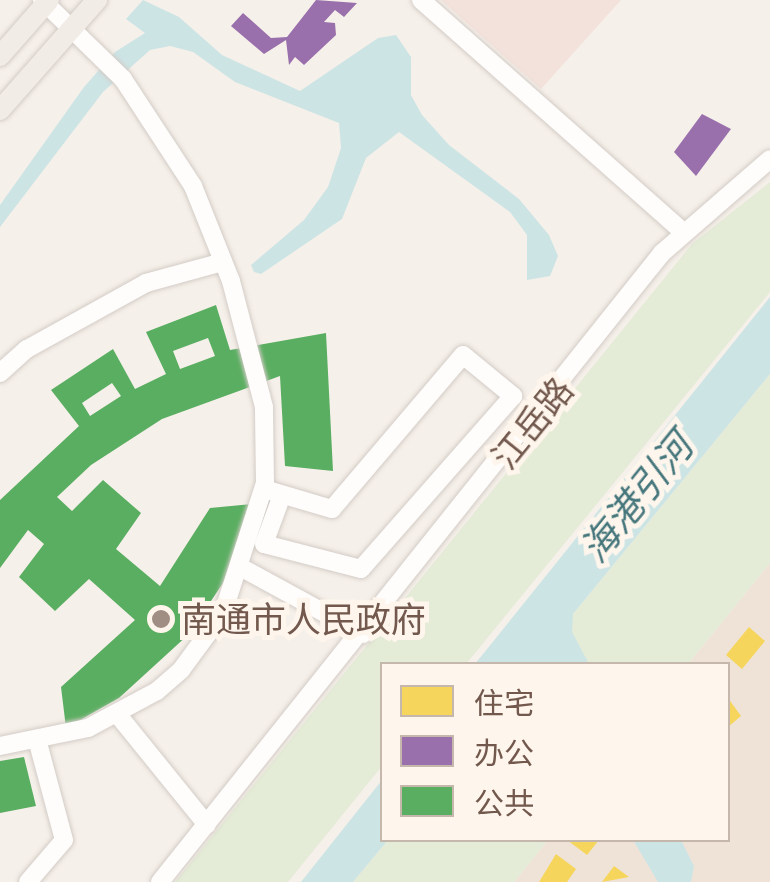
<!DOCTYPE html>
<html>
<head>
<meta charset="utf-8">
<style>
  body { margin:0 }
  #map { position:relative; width:770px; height:882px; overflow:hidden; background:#f6f0ea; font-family:"PT Sans","Noto Sans SC",sans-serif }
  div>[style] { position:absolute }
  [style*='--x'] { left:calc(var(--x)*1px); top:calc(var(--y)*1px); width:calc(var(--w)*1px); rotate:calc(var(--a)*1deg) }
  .residential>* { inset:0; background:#efe3d8 }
  .commercial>* { inset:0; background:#f3e2db }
  .green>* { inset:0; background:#e4ebd6 }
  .water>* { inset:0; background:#cde4e5 }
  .homes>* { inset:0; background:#f6d55c }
  .offices>* { inset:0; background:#9970ab }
  .public>* { inset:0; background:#5aae61 }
  .roads { filter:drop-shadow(0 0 2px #d3ccc6) drop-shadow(0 0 2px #d3ccc6) }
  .minor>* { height:18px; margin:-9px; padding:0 9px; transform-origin:9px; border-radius:9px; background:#fefdfc }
  .major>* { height:20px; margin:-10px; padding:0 10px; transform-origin:10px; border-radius:10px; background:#f1ece6 }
  .dots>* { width:28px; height:28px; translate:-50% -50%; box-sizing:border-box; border:5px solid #fef6ec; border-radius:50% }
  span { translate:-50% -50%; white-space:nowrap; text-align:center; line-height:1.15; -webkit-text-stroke:10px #fef6ec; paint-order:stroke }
  .street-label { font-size:35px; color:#72584d }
  .poi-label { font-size:35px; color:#72584d }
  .left { translate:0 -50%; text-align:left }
  .water-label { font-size:38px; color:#45767c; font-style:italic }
  .legend { position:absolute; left:380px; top:662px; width:350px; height:180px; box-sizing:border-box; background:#fef6ec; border:2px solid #c6b7ac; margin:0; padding:12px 18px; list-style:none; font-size:30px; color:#72584d }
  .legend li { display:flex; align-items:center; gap:20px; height:50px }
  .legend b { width:50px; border:2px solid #c6b7ac }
</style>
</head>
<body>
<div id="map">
  <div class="residential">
    <div style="clip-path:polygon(770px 563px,770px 882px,514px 882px,548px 840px,728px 840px,728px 664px,688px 664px)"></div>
  </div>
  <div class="commercial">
    <div style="clip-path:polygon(441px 0,621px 0,541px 89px)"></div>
  </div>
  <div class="green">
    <div style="clip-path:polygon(770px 182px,770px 292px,466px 664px,382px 664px,382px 766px,288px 882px,175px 882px,692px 244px)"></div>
    <div style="clip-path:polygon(770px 374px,770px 563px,688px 664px,532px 664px)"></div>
    <div style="clip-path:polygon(388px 840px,548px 840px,514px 882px,353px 882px)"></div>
  </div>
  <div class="water">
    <div style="clip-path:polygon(143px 0,179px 17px,222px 55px,300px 91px,378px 38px,396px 35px,411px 57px,411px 95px,422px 115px,449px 145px,519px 199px,549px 235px,558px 256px,550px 276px,527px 280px,527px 235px,510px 212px,399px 132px,366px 158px,342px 219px,261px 274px,254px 272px,251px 265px,304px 220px,328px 187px,341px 148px,339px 123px,235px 82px,193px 52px,170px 46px,150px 50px,103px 92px,0 227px,0 205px,84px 87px,115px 52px,145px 33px,126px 19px)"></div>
    <div style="clip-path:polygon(770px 297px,770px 374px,573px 614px,572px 632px,589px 664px,475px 664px)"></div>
    <div style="clip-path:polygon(382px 780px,382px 840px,388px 840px,353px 882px,301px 882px)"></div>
    <div style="clip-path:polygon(633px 840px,681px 840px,694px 866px,691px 882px,658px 882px)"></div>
  </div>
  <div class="homes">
    <div style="clip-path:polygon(749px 627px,765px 641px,742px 669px,726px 655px)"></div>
    <div style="clip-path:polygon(728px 698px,741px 716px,728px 727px)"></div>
    <div style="clip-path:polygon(567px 840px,599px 840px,587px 855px)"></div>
    <div style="clip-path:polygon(556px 854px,576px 869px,567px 882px,539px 882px)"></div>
    <div style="clip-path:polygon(614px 866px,629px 877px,602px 882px)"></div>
  </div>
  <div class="offices">
    <div style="clip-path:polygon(316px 0,357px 3px,344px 17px,335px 10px,324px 22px,335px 23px,336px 35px,304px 65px,295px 57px,289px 65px,286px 40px,264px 54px,231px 26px,243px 13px,271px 38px,287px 37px)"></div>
    <div style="clip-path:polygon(702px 114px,731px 129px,696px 176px,674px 152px)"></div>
  </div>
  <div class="public">
    <div style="clip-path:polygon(evenodd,216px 305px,230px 350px,326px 333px,333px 471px,285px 466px,280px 376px,162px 419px,91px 465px,57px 497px,72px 511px,103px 480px,141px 513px,116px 549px,160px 586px,210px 508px,252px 504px,235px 565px,189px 634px,119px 698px,66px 728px,61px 687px,135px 620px,89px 579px,55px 611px,19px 577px,44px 544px,28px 530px,0 568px,0 500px,79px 426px,51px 390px,113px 349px,135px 389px,166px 374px,146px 332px,216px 305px,208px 338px,215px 356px,180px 369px,173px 351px,208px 338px,216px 305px,112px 383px,121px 396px,90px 416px,82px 403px,112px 383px)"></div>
    <div style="clip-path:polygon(24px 757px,36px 806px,0 813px,0 761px)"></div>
  </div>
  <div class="roads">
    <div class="minor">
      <div style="--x:421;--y:0;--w:349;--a:41.5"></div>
      <div style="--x:0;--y:373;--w:36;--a:-42"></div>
      <div style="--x:27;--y:349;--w:136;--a:-29"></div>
      <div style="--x:146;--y:283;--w:80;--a:-15.3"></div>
      <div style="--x:264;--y:489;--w:71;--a:16.4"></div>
      <div style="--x:332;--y:509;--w:202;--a:-49.6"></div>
      <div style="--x:463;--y:355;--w:65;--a:39.4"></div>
      <div style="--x:513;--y:396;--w:230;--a:131.3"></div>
      <div style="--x:361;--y:569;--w:100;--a:-165.5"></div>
      <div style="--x:264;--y:544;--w:52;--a:-69.8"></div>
      <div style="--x:242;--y:568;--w:138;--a:28.6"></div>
      <div style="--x:118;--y:715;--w:141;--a:51"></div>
      <div style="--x:0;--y:746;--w:90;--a:-11.6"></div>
      <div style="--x:88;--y:728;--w:78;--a:-28.2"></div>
      <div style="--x:157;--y:691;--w:32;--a:-41"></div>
      <div style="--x:181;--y:670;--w:71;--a:-53.6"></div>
      <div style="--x:223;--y:613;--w:137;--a:-72.1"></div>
      <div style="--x:265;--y:483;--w:76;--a:-90.8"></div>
      <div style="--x:264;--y:407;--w:130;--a:-104.7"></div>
      <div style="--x:231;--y:281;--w:102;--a:-111.8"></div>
      <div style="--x:193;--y:186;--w:128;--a:-123.2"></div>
      <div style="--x:123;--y:79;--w:113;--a:-135.7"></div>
      <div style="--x:28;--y:882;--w:55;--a:-49.4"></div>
      <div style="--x:64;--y:840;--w:105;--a:-105"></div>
      <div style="--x:160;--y:882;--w:805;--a:-51.41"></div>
      <div style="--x:662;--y:253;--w:143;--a:-41"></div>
    </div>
    <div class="major">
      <div style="--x:0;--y:56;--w:74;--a:-48.8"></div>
      <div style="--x:0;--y:110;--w:147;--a:-48.6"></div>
    </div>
  </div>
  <div class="dots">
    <div style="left:161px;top:619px;background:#a08d84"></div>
  </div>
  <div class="street-label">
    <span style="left:532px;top:423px;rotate:-51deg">江岳路</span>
  </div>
  <div class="poi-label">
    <span class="left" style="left:181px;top:619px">南通市人民政府</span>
  </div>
  <div class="water-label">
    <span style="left:636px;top:497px;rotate:-51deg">海港引河</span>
  </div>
  <ul class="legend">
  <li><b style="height:28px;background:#f6d55c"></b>住宅</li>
  <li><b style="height:28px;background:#9970ab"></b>办公</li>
  <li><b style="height:28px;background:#5aae61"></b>公共</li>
  </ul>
</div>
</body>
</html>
